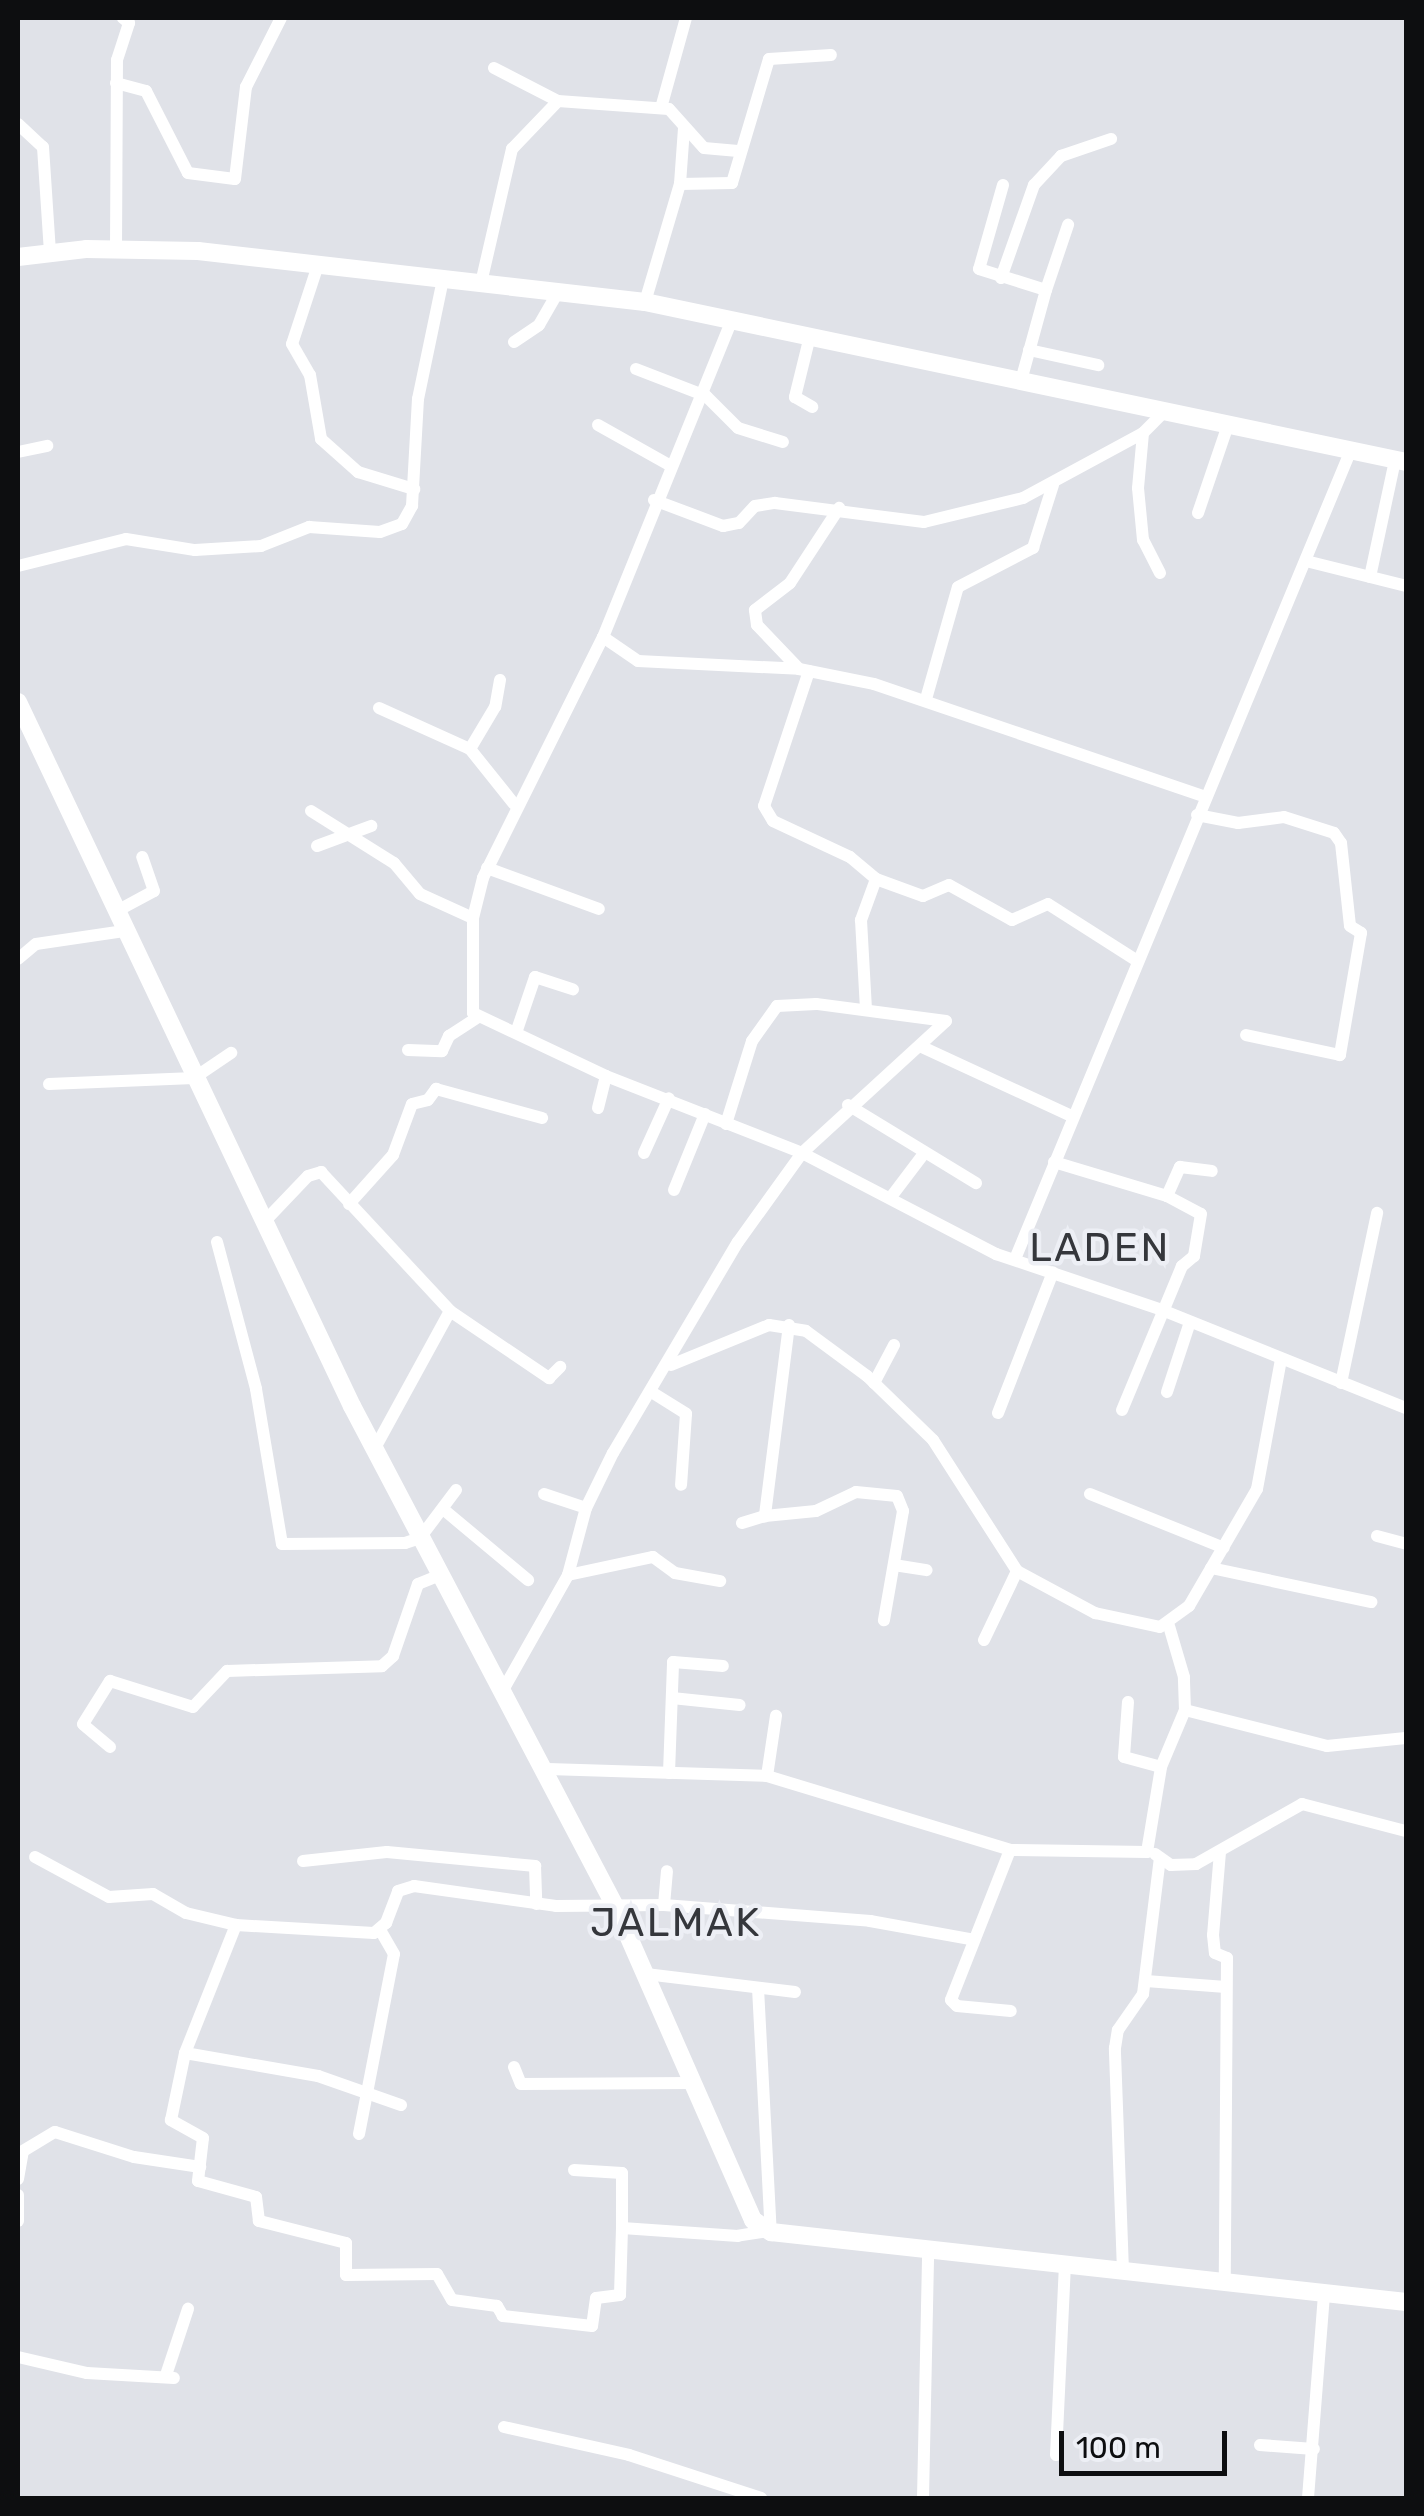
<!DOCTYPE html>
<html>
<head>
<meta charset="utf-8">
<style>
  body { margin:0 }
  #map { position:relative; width:1424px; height:2516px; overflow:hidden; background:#e0e2e8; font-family:Rubik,sans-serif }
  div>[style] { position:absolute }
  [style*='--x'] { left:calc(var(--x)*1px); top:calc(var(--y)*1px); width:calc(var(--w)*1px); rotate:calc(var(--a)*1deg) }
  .minor>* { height:12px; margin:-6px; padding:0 6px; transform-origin:6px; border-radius:6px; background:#fff }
  .secondary>* { height:18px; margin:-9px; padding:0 9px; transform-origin:9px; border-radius:9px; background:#fff }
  span { translate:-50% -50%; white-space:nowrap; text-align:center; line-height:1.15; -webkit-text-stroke:9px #edeff5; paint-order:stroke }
  .quarter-label { font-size:40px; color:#35373c; letter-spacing:2.5px }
  .frame { position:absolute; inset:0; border:20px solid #0d0e10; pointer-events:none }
  .scale { position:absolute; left:1059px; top:2431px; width:168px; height:45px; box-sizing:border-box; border:5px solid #0d0e10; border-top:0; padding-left:12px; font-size:30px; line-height:35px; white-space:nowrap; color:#0d0e10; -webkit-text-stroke:8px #edeff5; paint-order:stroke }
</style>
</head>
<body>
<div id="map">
  <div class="minor">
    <div style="--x:494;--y:68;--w:72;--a:27.3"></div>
    <div style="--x:116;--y:83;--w:31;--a:15"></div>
    <div style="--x:146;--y:91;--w:92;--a:62.9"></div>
    <div style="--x:188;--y:173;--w:47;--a:7.3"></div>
    <div style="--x:235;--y:179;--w:93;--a:-83.2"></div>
    <div style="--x:246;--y:87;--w:77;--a:-63.1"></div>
    <div style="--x:661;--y:108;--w:93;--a:-74.5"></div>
    <div style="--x:18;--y:124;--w:34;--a:43"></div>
    <div style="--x:43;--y:147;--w:105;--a:86.2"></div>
    <div style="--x:680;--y:184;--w:52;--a:-1.1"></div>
    <div style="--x:732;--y:183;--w:129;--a:-73.4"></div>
    <div style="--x:769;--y:59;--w:62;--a:-3.7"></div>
    <div style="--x:1003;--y:185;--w:87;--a:105.9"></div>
    <div style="--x:979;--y:269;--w:70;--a:17.4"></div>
    <div style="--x:1046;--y:290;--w:94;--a:105.4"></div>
    <div style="--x:116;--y:248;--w:188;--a:-89.7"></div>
    <div style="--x:117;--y:60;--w:39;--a:-72"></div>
    <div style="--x:129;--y:23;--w:8;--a:-140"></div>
    <div style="--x:318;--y:265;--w:83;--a:108.2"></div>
    <div style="--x:292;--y:344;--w:36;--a:60"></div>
    <div style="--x:310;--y:375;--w:65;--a:80.2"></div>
    <div style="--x:321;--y:439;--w:50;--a:41.7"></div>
    <div style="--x:358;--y:472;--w:59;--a:16.9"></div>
    <div style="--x:1001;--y:278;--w:99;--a:-70.5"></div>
    <div style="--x:1034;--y:185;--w:40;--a:-47"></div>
    <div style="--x:1061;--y:156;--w:53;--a:-18.8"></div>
    <div style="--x:481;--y:283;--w:138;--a:-77"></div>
    <div style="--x:512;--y:149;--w:66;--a:-46.2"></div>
    <div style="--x:558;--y:101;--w:111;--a:4.1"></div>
    <div style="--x:669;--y:109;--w:52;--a:48.1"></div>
    <div style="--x:704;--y:148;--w:37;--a:5"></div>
    <div style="--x:1046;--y:290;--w:69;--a:-71.3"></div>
    <div style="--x:645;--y:302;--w:123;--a:-73.5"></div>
    <div style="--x:680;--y:184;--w:56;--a:-85.9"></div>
    <div style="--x:731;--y:322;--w:340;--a:112.1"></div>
    <div style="--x:603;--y:637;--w:269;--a:116.5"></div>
    <div style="--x:483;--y:878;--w:41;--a:104"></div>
    <div style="--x:473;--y:918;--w:95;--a:90"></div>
    <div style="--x:473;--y:1013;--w:147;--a:25.3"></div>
    <div style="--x:606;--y:1076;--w:211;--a:21.4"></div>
    <div style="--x:802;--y:1153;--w:219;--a:27.5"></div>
    <div style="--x:996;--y:1254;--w:175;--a:18.6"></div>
    <div style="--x:1162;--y:1310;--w:263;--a:21.9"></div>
    <div style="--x:809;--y:340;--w:59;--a:103.8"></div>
    <div style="--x:795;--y:397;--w:20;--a:30"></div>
    <div style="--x:514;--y:342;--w:30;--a:-34"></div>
    <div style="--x:539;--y:325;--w:38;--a:-60"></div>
    <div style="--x:1029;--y:350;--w:71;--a:12.3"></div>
    <div style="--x:636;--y:369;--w:75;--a:21.1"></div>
    <div style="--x:706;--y:396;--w:45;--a:45"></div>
    <div style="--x:738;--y:428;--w:47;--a:17.3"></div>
    <div style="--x:598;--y:425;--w:84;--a:29.3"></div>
    <div style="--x:18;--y:452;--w:30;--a:-12"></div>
    <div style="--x:654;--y:500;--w:74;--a:20.6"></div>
    <div style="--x:723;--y:526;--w:16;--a:-11"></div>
    <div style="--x:739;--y:523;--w:23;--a:-47"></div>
    <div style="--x:755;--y:506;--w:20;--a:-9"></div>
    <div style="--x:775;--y:503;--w:150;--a:7.3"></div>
    <div style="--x:924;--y:522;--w:102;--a:-13.6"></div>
    <div style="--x:1023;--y:498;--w:136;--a:-28.4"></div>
    <div style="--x:1198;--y:513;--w:93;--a:-71.2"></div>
    <div style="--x:1306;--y:561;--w:103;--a:14"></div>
    <div style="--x:18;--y:566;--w:111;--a:-14"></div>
    <div style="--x:126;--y:539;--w:70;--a:9.1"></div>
    <div style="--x:195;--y:550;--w:66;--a:-3.5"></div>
    <div style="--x:261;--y:546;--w:52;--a:-21.6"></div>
    <div style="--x:309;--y:527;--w:71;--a:4"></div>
    <div style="--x:380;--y:532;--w:23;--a:-20"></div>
    <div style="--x:402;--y:524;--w:21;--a:-61"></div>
    <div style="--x:412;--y:506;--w:107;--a:-86.8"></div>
    <div style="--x:418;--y:399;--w:123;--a:-78.2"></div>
    <div style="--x:1160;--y:573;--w:37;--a:-117"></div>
    <div style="--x:1143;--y:540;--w:52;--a:-95.5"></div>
    <div style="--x:1138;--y:488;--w:55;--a:-84.8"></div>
    <div style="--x:1143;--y:433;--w:30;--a:-45"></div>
    <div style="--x:1370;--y:577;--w:120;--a:-77.9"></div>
    <div style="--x:603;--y:637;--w:42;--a:34.4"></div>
    <div style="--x:638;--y:661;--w:161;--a:2.8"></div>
    <div style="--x:799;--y:669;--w:76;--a:11.3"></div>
    <div style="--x:874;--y:684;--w:351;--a:18.8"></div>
    <div style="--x:799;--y:669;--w:61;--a:-133.7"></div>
    <div style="--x:757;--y:625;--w:15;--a:-98"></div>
    <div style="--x:755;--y:610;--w:44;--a:-37.6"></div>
    <div style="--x:790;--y:583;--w:90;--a:-56.8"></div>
    <div style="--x:809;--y:671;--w:142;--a:108.4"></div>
    <div style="--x:764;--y:806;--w:17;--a:59"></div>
    <div style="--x:773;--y:821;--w:85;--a:25.1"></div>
    <div style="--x:850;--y:857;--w:34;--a:40"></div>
    <div style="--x:876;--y:879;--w:44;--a:110.1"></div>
    <div style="--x:861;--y:920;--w:89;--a:86.8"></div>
    <div style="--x:500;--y:680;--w:27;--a:100"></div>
    <div style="--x:495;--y:707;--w:49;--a:120.8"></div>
    <div style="--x:470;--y:749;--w:70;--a:51.3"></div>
    <div style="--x:926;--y:699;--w:116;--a:-74.1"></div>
    <div style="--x:958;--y:587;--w:85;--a:-27.5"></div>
    <div style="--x:1033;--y:548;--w:66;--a:-72.4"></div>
    <div style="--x:379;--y:708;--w:100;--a:24.3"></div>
    <div style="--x:311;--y:811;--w:98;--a:32.1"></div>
    <div style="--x:394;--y:863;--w:40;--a:50"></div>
    <div style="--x:420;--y:894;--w:58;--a:24.4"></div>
    <div style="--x:1197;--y:815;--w:42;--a:11"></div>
    <div style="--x:1238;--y:823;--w:46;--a:-7.4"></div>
    <div style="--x:1284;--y:817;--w:52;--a:17.7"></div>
    <div style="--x:1334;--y:833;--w:12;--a:55"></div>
    <div style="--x:1341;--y:843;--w:83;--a:83.8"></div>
    <div style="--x:1350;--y:926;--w:13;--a:32"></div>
    <div style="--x:1361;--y:933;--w:124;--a:99.8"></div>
    <div style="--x:1340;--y:1055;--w:96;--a:-168"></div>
    <div style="--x:317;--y:846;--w:58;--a:-20.3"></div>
    <div style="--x:487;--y:868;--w:119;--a:20.1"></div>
    <div style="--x:876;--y:879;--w:50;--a:19.9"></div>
    <div style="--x:923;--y:896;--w:28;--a:-23"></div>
    <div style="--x:949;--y:885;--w:72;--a:29.1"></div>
    <div style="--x:1012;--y:920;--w:39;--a:-24"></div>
    <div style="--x:1048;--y:904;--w:104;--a:32.5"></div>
    <div style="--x:115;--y:912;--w:44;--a:-28.3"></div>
    <div style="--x:154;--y:891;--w:36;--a:-109"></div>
    <div style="--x:18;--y:959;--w:23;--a:-40"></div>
    <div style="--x:36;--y:944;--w:89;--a:-8.4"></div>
    <div style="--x:517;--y:1030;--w:56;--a:-71.2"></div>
    <div style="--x:535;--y:977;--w:40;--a:18"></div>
    <div style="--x:922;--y:1047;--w:164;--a:24.8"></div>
    <div style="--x:408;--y:1050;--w:34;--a:2"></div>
    <div style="--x:442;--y:1051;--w:17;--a:-65"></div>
    <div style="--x:449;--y:1036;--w:33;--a:-33"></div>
    <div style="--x:49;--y:1084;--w:145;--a:-2.4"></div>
    <div style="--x:194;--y:1078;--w:45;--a:-34"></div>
    <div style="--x:848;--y:1105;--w:150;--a:31.4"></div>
    <div style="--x:598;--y:1108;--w:33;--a:-76"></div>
    <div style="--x:644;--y:1153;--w:60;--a:-65.6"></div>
    <div style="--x:1054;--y:1162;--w:118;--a:16.7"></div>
    <div style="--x:1167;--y:1196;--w:38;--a:28"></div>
    <div style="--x:1201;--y:1214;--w:43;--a:99.5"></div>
    <div style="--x:1194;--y:1256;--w:16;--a:140"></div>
    <div style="--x:1182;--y:1266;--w:156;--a:112.6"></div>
    <div style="--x:674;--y:1190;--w:82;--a:-67.8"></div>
    <div style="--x:1167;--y:1196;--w:32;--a:-66"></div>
    <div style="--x:1180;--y:1167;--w:32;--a:7"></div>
    <div style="--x:891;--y:1197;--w:51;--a:-52.9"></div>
    <div style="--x:349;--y:1204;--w:66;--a:-48.1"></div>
    <div style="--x:393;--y:1155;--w:54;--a:-69.6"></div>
    <div style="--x:412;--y:1104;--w:16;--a:-14"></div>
    <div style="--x:428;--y:1100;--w:14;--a:-54"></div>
    <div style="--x:436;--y:1089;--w:110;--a:15.3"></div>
    <div style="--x:265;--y:1221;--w:62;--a:-46.3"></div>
    <div style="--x:308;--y:1176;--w:14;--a:-17"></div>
    <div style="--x:321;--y:1172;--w:190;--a:47.1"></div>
    <div style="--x:450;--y:1311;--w:156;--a:118.7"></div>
    <div style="--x:217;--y:1242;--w:152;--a:75.1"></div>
    <div style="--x:256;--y:1389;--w:157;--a:80.5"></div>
    <div style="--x:282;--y:1544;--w:123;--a:-0.5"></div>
    <div style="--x:405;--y:1543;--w:16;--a:-18"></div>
    <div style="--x:420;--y:1538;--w:60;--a:-53.1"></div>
    <div style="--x:1015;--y:1259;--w:876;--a:-67.45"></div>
    <div style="--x:450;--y:1311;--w:120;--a:34.1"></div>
    <div style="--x:549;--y:1378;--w:16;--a:-45"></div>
    <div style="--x:789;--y:1325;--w:193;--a:97.2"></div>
    <div style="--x:765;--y:1516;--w:51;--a:-5.6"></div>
    <div style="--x:816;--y:1511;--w:44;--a:-25.4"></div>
    <div style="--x:856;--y:1492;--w:41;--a:5.6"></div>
    <div style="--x:897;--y:1496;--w:16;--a:68"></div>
    <div style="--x:903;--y:1511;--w:111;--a:99.9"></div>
    <div style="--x:671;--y:1365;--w:106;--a:-22.2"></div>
    <div style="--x:769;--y:1325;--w:37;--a:9"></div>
    <div style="--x:806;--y:1331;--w:76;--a:36.4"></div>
    <div style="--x:867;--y:1376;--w:92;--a:44.1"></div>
    <div style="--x:933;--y:1440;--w:156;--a:57.3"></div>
    <div style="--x:1017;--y:1571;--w:89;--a:28.3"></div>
    <div style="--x:1095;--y:1613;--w:66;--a:12.2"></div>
    <div style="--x:1160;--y:1627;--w:36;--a:-36"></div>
    <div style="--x:1189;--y:1606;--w:135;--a:-59.8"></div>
    <div style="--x:1257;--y:1489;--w:132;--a:-79.5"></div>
    <div style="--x:874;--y:1383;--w:43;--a:-62.2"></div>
    <div style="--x:1341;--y:1383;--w:174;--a:-78"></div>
    <div style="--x:1167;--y:1392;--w:74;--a:-71.8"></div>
    <div style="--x:653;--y:1393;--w:39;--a:32"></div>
    <div style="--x:686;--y:1414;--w:71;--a:94"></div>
    <div style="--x:998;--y:1413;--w:151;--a:-68.7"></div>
    <div style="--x:544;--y:1494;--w:44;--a:18.4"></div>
    <div style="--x:1090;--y:1494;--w:144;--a:21.9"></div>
    <div style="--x:443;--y:1509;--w:111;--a:39.9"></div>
    <div style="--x:742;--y:1523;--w:24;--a:-17"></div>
    <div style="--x:1377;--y:1536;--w:30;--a:15"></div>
    <div style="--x:894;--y:1565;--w:33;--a:9"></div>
    <div style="--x:1211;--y:1568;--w:164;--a:12"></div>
    <div style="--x:568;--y:1575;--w:87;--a:-12"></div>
    <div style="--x:653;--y:1557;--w:27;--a:36"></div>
    <div style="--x:675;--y:1573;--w:46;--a:10.1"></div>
    <div style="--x:984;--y:1640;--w:76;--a:-64.4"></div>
    <div style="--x:503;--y:1690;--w:132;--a:-60.5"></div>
    <div style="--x:568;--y:1575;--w:69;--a:-75"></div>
    <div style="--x:586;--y:1508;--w:61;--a:-63.9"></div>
    <div style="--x:613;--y:1453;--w:245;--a:-59.4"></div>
    <div style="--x:738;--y:1242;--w:110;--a:-54.3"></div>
    <div style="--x:802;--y:1153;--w:195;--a:-42.5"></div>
    <div style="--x:946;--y:1021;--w:131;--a:-172.5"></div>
    <div style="--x:816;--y:1004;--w:39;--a:177"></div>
    <div style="--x:777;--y:1006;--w:43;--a:125.5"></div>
    <div style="--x:752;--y:1041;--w:87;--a:107.4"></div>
    <div style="--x:672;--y:1698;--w:68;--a:5.9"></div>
    <div style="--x:1128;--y:1702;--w:55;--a:94.2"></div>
    <div style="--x:1124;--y:1757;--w:38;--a:15"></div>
    <div style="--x:1185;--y:1710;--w:146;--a:14.2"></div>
    <div style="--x:1327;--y:1746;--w:79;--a:-5.8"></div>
    <div style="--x:110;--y:1747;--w:35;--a:-140"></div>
    <div style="--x:83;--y:1724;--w:51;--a:-57.9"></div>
    <div style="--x:110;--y:1681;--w:87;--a:17.4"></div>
    <div style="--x:193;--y:1707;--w:50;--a:-46.6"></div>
    <div style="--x:227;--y:1671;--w:155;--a:-1.8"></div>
    <div style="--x:382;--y:1666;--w:15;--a:-42"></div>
    <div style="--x:393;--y:1656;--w:76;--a:-70.9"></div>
    <div style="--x:418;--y:1584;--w:24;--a:-22"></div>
    <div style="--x:548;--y:1769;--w:219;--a:1.8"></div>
    <div style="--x:767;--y:1776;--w:254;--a:16.9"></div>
    <div style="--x:1010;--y:1850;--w:137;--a:0.8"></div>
    <div style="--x:1147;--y:1852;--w:86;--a:-80.6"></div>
    <div style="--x:1161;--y:1767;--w:62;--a:-67.2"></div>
    <div style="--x:1185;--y:1710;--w:33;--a:-92"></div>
    <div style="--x:1184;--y:1677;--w:53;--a:-106.4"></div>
    <div style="--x:669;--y:1773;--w:111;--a:-87.9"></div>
    <div style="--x:673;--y:1662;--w:50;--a:4.6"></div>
    <div style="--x:767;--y:1776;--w:61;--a:-81.5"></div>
    <div style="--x:1010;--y:1850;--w:161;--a:111.5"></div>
    <div style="--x:951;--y:2000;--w:8;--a:45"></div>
    <div style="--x:957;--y:2006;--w:54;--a:5.3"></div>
    <div style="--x:1220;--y:1852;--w:83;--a:94.8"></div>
    <div style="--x:1213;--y:1935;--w:18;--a:84"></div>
    <div style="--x:1215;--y:1953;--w:13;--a:23"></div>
    <div style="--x:1227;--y:1958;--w:326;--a:90.4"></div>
    <div style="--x:1155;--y:1854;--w:19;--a:35"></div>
    <div style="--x:1171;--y:1865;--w:25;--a:-2"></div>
    <div style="--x:1196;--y:1864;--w:122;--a:-29.5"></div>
    <div style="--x:1302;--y:1804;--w:107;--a:14.6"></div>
    <div style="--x:35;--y:1857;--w:84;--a:28.4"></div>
    <div style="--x:109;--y:1897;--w:44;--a:-3.9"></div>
    <div style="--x:153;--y:1894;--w:38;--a:30"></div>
    <div style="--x:186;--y:1913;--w:51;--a:13.5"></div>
    <div style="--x:303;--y:1861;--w:84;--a:-6.1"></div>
    <div style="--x:387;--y:1852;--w:149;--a:5.4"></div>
    <div style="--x:535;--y:1866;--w:38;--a:88"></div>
    <div style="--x:664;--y:1905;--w:34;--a:-85"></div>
    <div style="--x:646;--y:1974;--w:150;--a:6.9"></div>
    <div style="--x:1146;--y:1981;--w:80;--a:4.3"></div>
    <div style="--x:758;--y:1988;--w:244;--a:87"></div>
    <div style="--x:185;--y:2053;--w:135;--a:9.8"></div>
    <div style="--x:318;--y:2076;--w:88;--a:19.3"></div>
    <div style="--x:514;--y:2067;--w:18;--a:68"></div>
    <div style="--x:521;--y:2084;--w:172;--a:-0.3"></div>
    <div style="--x:359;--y:2134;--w:183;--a:-79"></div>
    <div style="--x:394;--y:1954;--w:28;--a:-120"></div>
    <div style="--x:574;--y:2170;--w:48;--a:3.6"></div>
    <div style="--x:622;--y:2173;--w:55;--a:90"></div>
    <div style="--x:18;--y:2179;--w:28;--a:-80"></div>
    <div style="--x:23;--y:2151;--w:37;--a:-31"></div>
    <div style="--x:55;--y:2132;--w:83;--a:17.6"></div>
    <div style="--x:134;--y:2157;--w:67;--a:8.6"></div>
    <div style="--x:18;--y:2195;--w:26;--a:90"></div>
    <div style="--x:768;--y:2231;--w:30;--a:171"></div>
    <div style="--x:738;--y:2236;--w:116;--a:-176.1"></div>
    <div style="--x:622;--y:2228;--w:67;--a:91.7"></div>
    <div style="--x:620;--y:2295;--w:24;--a:173"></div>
    <div style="--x:596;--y:2298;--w:28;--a:98"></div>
    <div style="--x:592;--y:2326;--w:90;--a:-173.6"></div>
    <div style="--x:503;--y:2316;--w:12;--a:-121"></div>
    <div style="--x:497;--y:2306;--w:45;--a:-172.4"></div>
    <div style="--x:452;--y:2300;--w:30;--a:-120"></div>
    <div style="--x:437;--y:2274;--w:91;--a:179.4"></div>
    <div style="--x:346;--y:2275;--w:32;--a:-90"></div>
    <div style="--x:346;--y:2243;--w:90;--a:-165.8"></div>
    <div style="--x:259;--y:2221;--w:24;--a:-97"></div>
    <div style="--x:256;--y:2197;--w:60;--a:-164.6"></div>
    <div style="--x:198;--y:2181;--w:43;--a:-83.4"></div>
    <div style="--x:203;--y:2138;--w:37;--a:-151"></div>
    <div style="--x:171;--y:2120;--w:68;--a:-78.2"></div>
    <div style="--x:185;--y:2053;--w:138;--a:-68.3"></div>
    <div style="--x:236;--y:1925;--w:138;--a:3.3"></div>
    <div style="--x:374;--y:1933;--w:16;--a:-40"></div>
    <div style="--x:386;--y:1923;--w:34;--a:-69"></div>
    <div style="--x:398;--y:1891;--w:17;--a:-17"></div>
    <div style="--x:414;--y:1886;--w:143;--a:8"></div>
    <div style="--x:556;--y:1906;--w:108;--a:-0.5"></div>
    <div style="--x:664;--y:1905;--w:207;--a:4.4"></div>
    <div style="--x:870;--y:1921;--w:102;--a:10.2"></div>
    <div style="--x:1123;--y:2271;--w:223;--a:-92.1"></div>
    <div style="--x:1115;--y:2048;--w:18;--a:-81"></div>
    <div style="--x:1118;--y:2030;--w:44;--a:-55.2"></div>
    <div style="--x:1143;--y:1994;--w:137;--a:-82.9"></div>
    <div style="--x:18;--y:2357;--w:71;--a:13.1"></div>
    <div style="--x:87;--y:2373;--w:87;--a:3.3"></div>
    <div style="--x:166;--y:2375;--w:70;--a:-71.6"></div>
    <div style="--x:504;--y:2427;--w:128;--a:12.6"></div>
    <div style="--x:629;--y:2455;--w:139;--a:18"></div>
    <div style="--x:1260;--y:2445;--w:54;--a:4.2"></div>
    <div style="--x:1056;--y:2455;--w:190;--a:-87.3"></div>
    <div style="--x:923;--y:2498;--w:249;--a:-88.8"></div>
    <div style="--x:1308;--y:2498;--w:205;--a:-85.5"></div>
  </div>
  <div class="secondary">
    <div style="--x:18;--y:257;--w:68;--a:-6.7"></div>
    <div style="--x:86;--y:249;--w:112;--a:1"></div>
    <div style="--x:198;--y:251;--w:450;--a:6.5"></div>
    <div style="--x:645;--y:302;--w:778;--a:11.87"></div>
    <div style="--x:18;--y:702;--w:779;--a:64.62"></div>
    <div style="--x:352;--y:1406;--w:567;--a:62.26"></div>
    <div style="--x:616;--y:1908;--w:341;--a:66.3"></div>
    <div style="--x:753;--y:2220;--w:22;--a:34"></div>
    <div style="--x:771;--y:2232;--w:639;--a:6.29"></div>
  </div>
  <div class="quarter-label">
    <span style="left:1100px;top:1248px">LADEN</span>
    <span style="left:676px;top:1923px">JALMAK</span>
  </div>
  <div class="frame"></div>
  <div class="scale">100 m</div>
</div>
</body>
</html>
